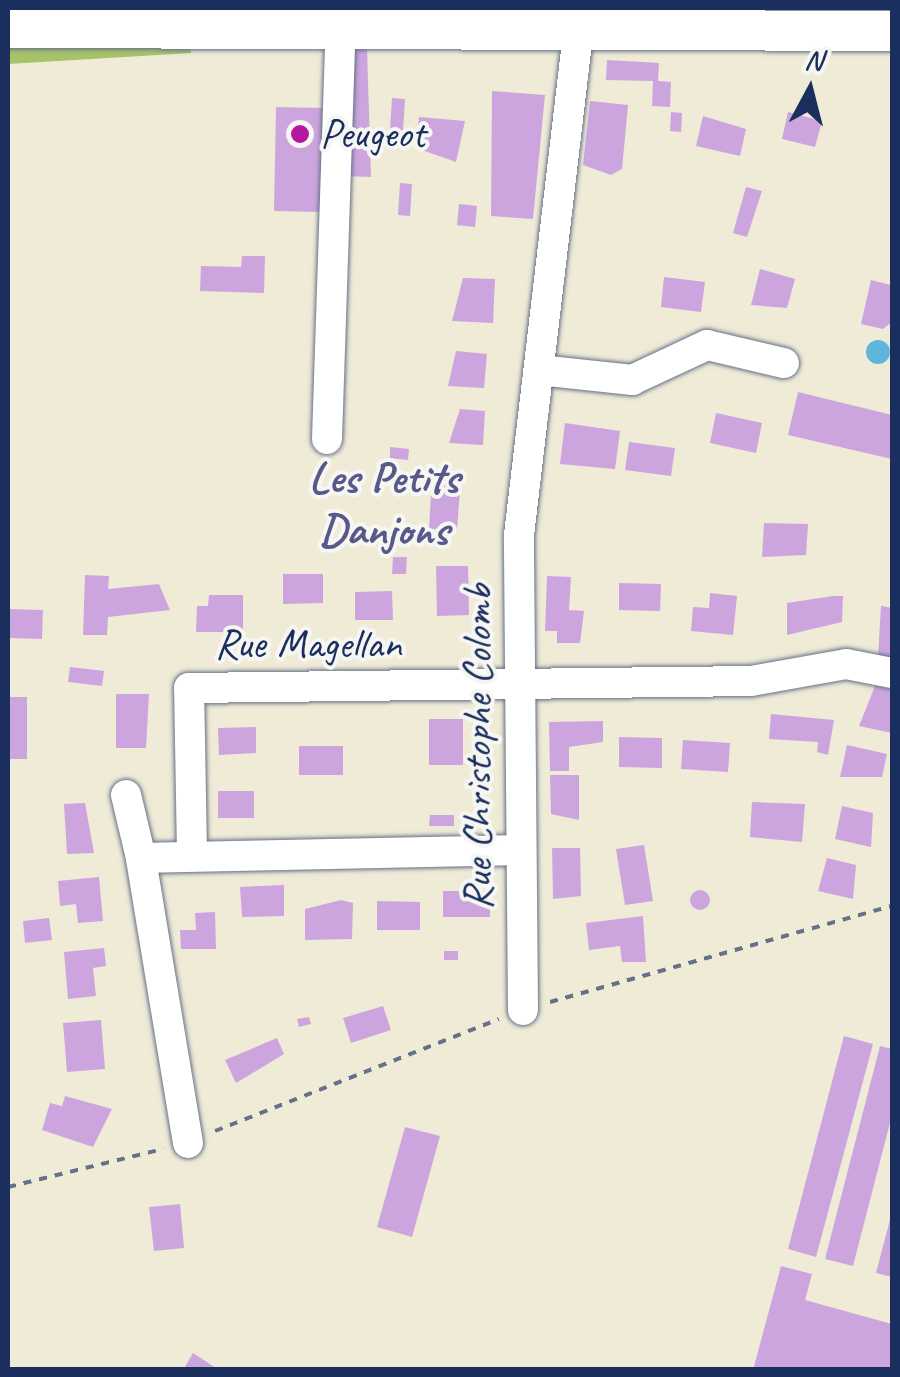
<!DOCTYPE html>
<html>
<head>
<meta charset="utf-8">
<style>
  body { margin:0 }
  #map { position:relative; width:900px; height:1377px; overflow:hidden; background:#efebd7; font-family:Caveat,sans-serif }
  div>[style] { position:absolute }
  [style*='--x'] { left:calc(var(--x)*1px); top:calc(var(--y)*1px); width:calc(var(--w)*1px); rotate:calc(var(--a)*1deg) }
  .green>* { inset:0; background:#a7c36a }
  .water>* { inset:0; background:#5eb7db }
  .round { border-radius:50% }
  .building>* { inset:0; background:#cda5de }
  .path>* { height:4px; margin-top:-2px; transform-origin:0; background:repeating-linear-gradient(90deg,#657188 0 8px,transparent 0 16px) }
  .roads { filter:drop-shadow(0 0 2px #657188) drop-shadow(0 0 2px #657188) }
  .minor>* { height:30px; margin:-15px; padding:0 15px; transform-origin:15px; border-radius:15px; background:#fff }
  .major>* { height:40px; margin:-20px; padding:0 20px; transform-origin:20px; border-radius:20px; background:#fff }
  .dots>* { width:28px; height:28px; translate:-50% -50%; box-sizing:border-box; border:5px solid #f6f6f2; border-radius:50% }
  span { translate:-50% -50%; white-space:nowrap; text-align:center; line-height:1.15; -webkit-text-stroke:8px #f6f6f2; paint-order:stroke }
  .poi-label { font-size:42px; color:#1b2f5e }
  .left { translate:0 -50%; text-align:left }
  .street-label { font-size:42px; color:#1b2f5e }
  .neighbourhood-label { font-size:45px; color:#59588b; font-weight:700 }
  .frame { position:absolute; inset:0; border:10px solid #1b2f5e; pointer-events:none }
  .north { position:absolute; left:760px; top:40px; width:100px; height:100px; -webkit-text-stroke:8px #f6f6f2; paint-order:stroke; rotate:7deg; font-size:28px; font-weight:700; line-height:40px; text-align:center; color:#1b2f5e }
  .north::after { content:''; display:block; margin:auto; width:35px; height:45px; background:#1b2f5e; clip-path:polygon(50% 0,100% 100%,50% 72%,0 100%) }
</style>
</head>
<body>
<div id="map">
  <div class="green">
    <div style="clip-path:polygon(8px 8px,185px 8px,191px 53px,8px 64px)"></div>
  </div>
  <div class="water">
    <div class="round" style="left:866px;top:340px;width:24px;height:24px"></div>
  </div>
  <div class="building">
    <div style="clip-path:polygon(349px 48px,367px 49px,371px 177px,344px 176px)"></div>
    <div style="clip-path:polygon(607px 60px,659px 63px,658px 81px,671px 82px,670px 107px,652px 106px,653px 81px,606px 80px)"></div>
    <div style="clip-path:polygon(492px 91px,545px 95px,533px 219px,491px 216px)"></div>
    <div style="clip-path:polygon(392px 98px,405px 99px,402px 146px,389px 145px)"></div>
    <div style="clip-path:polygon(590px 101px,628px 105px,622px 169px,611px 175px,583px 165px)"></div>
    <div style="clip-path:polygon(276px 107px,325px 108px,323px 212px,274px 211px)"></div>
    <div style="clip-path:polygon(671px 112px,682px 113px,681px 132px,670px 131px)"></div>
    <div style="clip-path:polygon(788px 112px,822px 121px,815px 147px,782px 139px)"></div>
    <div style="clip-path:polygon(703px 116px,746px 129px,740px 156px,696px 146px)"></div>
    <div style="clip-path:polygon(419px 117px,465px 121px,456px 162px,416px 148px)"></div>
    <div style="clip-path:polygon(400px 183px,412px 184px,410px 216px,398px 215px)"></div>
    <div style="clip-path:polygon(746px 187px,762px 191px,747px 237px,733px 233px)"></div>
    <div style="clip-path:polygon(459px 204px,477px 206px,475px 227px,457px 225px)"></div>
    <div style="clip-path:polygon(242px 256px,265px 256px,264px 293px,200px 291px,201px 266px,241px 267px)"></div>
    <div style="clip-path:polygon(760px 269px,795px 279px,787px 308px,751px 305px)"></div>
    <div style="clip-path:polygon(664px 277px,705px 282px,701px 312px,661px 307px)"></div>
    <div style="clip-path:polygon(463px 278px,495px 279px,493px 323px,452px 321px)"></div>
    <div style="clip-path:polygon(871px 280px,891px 285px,892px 322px,883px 329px,861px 324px)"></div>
    <div style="clip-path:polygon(456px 351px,487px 354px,484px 388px,448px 386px)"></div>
    <div style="clip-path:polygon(798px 392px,892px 415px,892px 459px,788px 435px)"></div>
    <div style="clip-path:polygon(460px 409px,485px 411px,483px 445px,449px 443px)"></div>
    <div style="clip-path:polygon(716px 413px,762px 423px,756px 453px,710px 443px)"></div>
    <div style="clip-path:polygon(565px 423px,620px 431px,615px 469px,560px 464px)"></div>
    <div style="clip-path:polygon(629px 442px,675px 448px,671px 476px,625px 470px)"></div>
    <div style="clip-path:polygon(390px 447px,409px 449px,408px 460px,390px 458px)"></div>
    <div style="clip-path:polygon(432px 479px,455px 480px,460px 490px,457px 530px,429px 529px)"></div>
    <div style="clip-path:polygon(764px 523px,808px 524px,806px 555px,762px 557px)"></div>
    <div style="clip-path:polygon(393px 557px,407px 557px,406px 574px,392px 574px)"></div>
    <div style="clip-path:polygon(436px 566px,468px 566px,469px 615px,437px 616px)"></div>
    <div style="clip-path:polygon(283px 574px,323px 574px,323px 603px,283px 604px)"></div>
    <div style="clip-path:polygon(85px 575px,109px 576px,108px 589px,159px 584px,170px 610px,108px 617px,107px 635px,83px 635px)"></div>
    <div style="clip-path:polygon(547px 576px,571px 577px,569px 610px,584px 611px,580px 643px,557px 643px,557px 631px,545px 631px)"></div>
    <div style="clip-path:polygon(619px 583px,661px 584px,660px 611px,619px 610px)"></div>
    <div style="clip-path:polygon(392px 591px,393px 620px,355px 620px,355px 592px)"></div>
    <div style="clip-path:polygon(710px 593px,737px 596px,733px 635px,691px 631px,693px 607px,709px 608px)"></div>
    <div style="clip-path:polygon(209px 595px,243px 595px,243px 632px,196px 632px,197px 606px,208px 606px)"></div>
    <div style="clip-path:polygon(833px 596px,843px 596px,842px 622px,787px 635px,787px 603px)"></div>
    <div style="clip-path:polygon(881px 606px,892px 608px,892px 661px,878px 658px)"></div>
    <div style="clip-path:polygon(8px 609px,43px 610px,42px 639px,8px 638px)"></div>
    <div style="clip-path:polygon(70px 667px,104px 671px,102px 686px,68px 682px)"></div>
    <div style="clip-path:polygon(875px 686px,892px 689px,892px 733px,859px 726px)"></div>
    <div style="clip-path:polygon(116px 694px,149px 694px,146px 748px,116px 748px)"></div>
    <div style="clip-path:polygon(8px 697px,27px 697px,27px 759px,8px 759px)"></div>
    <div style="clip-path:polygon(771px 714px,834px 720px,828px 755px,817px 752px,818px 742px,769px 739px)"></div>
    <div style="clip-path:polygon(429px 719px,463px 719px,463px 765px,429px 765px)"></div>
    <div style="clip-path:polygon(603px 721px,603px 742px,569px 747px,569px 771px,550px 771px,549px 722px)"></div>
    <div style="clip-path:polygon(256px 727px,256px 753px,219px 755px,218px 728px)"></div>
    <div style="clip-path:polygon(619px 737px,662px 738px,662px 768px,619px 767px)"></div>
    <div style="clip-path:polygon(683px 740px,730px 743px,728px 772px,681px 769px)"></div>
    <div style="clip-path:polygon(847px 745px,887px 754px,882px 777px,840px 777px)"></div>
    <div style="clip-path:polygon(299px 746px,343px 746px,343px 775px,299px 775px)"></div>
    <div style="clip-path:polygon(550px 775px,579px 775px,579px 820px,551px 814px)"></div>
    <div style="clip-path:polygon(218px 791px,254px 791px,254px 818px,218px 818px)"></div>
    <div style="clip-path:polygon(752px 802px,805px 804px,802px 842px,750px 837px)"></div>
    <div style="clip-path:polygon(85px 803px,94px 853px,67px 854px,64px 804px)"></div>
    <div style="clip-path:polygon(842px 806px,873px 813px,871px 847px,835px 839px)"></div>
    <div style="clip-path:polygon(430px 815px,454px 815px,454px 826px,429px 826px)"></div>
    <div style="clip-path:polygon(644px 845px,653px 901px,625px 905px,616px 849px)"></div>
    <div style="clip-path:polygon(552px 848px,580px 848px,581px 896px,553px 899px)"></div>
    <div style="clip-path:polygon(827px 858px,856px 865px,853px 899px,818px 891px)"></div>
    <div style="clip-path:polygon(99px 877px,103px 921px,78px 923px,76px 904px,60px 906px,58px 881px)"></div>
    <div style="clip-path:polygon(284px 885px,284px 916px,242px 917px,240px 887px)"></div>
    <div class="round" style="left:690px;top:890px;width:20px;height:20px"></div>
    <div style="clip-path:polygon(443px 891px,490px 891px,490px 917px,443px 917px)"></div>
    <div style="clip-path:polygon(341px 900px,353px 903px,352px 939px,305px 940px,305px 909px)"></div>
    <div style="clip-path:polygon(377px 901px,420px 902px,420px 930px,377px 930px)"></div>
    <div style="clip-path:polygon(215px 912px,216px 949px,181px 949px,180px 930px,196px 930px,195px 913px)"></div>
    <div style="clip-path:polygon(643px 916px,646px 962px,622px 962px,620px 946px,589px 950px,586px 923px)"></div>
    <div style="clip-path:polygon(49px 918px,52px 940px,25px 943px,23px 921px)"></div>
    <div style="clip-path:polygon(104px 948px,106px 966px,93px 968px,96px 996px,68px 999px,64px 952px)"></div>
    <div style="clip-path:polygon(444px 951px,458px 951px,458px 960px,444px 960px)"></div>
    <div style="clip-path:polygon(383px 1006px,391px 1030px,351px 1043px,343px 1018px)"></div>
    <div style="clip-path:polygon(309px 1017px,311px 1024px,299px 1027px,297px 1019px)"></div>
    <div style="clip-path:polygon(101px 1020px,105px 1069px,67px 1072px,63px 1023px)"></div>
    <div style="clip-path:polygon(844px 1036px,873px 1044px,816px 1257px,788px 1249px)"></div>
    <div style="clip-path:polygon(277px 1038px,284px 1054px,236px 1083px,225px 1060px)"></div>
    <div style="clip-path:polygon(880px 1046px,892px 1049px,892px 1115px,853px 1266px,825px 1259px)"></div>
    <div style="clip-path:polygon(65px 1096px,112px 1109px,93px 1147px,42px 1130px,50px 1103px,62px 1106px)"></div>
    <div style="clip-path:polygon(405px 1127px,440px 1136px,412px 1237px,377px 1227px)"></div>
    <div style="clip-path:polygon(180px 1204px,184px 1248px,154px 1251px,149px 1207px)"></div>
    <div style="clip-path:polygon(892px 1212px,892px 1277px,876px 1273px)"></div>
    <div style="clip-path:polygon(781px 1266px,812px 1274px,805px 1300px,892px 1324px,892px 1370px,753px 1370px)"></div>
    <div style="clip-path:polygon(193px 1353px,219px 1370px,183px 1370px)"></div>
  </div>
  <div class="path">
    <div style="--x:550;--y:1002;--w:355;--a:-15.7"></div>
    <div style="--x:215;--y:1131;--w:305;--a:-21.5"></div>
    <div style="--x:8;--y:1187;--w:160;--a:-13.8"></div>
  </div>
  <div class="roads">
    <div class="minor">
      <div style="--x:539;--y:370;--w:94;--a:6.1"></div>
      <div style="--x:632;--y:380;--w:83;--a:-25"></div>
      <div style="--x:707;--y:345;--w:79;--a:13.2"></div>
      <div style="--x:327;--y:439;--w:412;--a:-88.1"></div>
      <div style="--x:126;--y:795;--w:65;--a:76.6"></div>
      <div style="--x:192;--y:855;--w:167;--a:-91"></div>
      <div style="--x:189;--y:688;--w:562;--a:-0.71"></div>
      <div style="--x:751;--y:681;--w:97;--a:-10.1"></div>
      <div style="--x:846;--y:664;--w:47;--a:11.1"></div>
      <div style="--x:523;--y:1010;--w:475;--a:-90.5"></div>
      <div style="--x:519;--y:535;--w:531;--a:-83.29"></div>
      <div style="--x:188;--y:1143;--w:289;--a:-99.4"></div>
      <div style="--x:141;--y:858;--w:379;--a:-1.2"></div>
    </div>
    <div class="major">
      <div style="--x:8;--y:28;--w:884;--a:0.19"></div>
    </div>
  </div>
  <div class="dots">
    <div style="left:300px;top:134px;background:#b5179e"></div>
  </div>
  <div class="poi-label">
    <span class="left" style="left:320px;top:134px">Peugeot</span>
  </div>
  <div class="street-label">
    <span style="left:308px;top:644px">Rue Magellan</span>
    <span style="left:478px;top:747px;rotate:-90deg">Rue Christophe Colomb</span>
  </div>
  <div class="neighbourhood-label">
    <span style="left:384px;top:504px">Les Petits<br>Danjons</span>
  </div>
  <div class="frame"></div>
  <div class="north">N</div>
</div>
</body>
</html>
